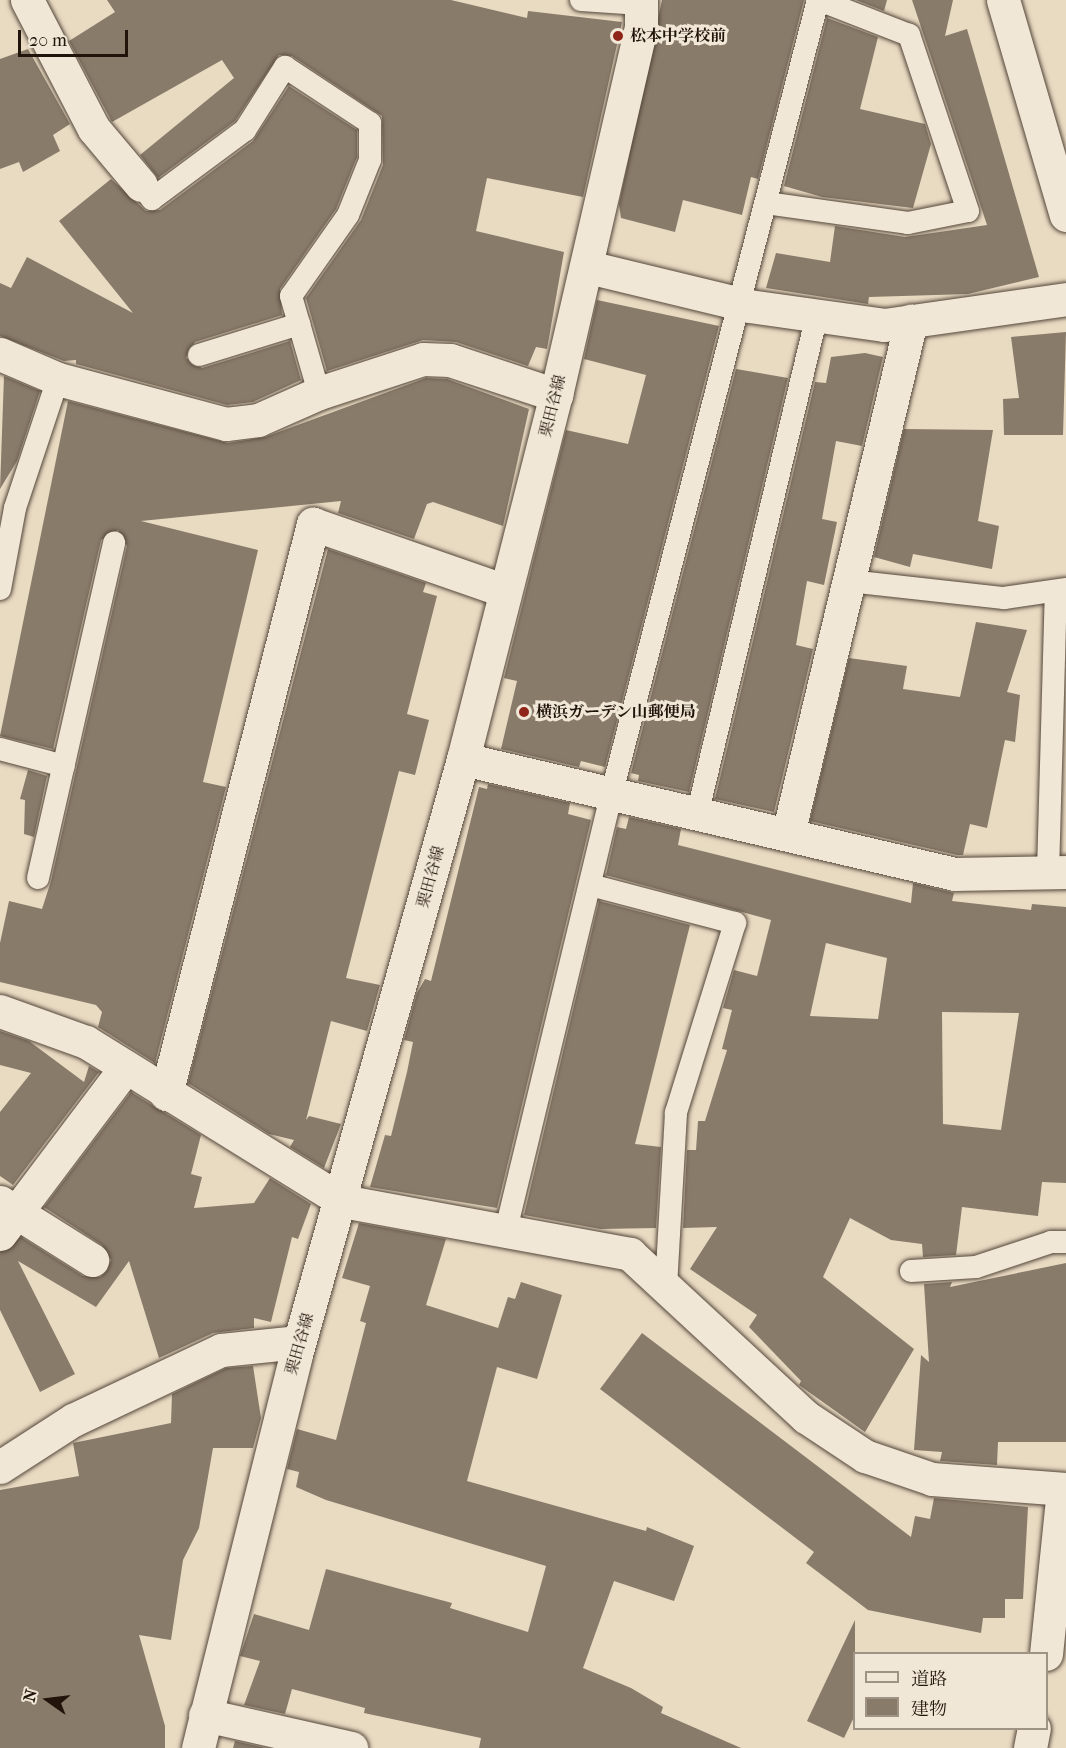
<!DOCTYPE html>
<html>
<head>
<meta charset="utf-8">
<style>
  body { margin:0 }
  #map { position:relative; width:1066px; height:1748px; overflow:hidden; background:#e9dac2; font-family:"IM FELL French Canon","Noto Serif JP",serif }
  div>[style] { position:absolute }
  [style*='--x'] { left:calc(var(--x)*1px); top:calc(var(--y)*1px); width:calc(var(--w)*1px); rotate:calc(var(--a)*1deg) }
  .building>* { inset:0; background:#897b6a }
  .roads { filter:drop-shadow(0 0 2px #534639) drop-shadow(0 0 2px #534639) }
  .lane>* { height:22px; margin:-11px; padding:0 11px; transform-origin:11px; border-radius:11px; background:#f1e7d7 }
  .street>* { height:33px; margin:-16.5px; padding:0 16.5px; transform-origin:16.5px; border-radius:16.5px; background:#f1e7d7 }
  .secondary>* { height:33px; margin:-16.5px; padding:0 16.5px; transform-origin:16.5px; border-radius:16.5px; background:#f1e7d7 }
  .dots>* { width:16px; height:16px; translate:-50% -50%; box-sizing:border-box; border:3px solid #f1e7d7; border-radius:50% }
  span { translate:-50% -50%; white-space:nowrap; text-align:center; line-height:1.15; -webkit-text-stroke:6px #f1e7d7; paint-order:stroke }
  .poi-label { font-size:16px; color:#21150b; font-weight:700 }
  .left { translate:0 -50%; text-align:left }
  .street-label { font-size:16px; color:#21150b }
  .legend { position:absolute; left:853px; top:1652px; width:195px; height:78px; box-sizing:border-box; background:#f1e7d7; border:2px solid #9e9385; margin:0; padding:8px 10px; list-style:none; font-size:18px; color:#21150b }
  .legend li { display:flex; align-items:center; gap:12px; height:30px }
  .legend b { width:30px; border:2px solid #9e9385 }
  .north { position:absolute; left:18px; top:1670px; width:60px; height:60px; -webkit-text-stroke:4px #f1e7d7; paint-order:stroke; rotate:284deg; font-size:16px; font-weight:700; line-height:24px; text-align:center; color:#21150b }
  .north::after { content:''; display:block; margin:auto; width:21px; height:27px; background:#21150b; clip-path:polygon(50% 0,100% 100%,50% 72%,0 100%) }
  .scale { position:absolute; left:18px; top:30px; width:110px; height:27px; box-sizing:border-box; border:3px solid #21150b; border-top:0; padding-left:8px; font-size:18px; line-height:21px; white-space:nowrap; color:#21150b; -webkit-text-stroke:4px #f1e7d7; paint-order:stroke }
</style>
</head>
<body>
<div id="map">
  <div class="building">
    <div style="clip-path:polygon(107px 0,451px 0,527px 18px,528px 11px,622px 22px,583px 197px,487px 178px,476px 231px,564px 252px,547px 349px,536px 347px,528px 366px,456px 342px,423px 340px,327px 371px,306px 298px,361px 220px,383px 165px,382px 116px,292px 56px,279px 55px,235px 121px,158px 178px,140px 155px,234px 78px,222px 60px,112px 122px,69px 41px,115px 12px)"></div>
    <div style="clip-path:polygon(662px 0,804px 0,758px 179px,751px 177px,742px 215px,683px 200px,675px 232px,621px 218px,619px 204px)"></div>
    <div style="clip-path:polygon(856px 0,887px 0,884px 11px)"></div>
    <div style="clip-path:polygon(912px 0,953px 0,945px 36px,967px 29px,1039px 277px,968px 294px,869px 297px,868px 304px,766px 288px,776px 253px,830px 262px,835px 226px,905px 237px,987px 225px)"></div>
    <div style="clip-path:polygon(827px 18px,878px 37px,860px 109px,925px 124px,931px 144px,913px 208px,822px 197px,784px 186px)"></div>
    <div style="clip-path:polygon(28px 49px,70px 124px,53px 135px,60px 151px,23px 172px,19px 162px,0 169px,0 59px)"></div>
    <div style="clip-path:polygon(289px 86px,357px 130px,357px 157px,336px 209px,280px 289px,282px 315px,195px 342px,186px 358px,202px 368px,290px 341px,301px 380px,253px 402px,227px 405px,76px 364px,76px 360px,64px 361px,0 336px,0 283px,11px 288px,27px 257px,133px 313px,59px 221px,111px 179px,146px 211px,160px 210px,253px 141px)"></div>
    <div style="clip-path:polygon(597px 300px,719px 326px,605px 767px,581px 761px,579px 767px,501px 749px,517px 681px,504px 678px,566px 430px,628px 444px,646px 375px,584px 359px)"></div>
    <div style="clip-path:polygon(1066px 332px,1063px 435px,1004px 435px,1003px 399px,1019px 398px,1011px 337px)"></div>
    <div style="clip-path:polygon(865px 353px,883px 357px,862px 446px,836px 441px,822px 519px,837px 522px,824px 585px,807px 581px,796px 645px,813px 649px,774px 812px,715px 799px,815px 382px,826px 383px,831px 357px)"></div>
    <div style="clip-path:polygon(736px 369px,788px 378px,689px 792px,638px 781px,639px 775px,631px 773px)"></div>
    <div style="clip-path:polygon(4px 376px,40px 391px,17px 461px,0 489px)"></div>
    <div style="clip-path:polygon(426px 378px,447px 379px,529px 409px,503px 526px,433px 502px,427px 504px,414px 539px,338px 513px,341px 501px,141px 521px,258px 550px,203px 782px,226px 787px,155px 1063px,98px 1027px,102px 1012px,96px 1005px,0 982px,0 943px,9px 901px,42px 909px,51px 881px,127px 546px,118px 530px,101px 540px,53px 749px,0 736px,68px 401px,228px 443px,265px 437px)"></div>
    <div style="clip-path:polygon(904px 429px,993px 430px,978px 521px,999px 526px,992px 569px,913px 554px,910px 567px,874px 557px)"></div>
    <div style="clip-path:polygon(328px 549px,426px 583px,423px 592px,437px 596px,407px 714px,429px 720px,415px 775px,399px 771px,346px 978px,380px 985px,367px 1031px,331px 1021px,306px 1120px,309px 1116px,341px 1124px,324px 1168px,290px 1147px,294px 1140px,269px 1134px,188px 1083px)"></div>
    <div style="clip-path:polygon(976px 622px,1027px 630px,1007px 692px,1020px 695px,1015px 742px,1005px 740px,987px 828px,970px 824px,963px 855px,957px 855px,810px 821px,849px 658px,907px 666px,903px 689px,960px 697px)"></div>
    <div style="clip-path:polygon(28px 770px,47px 776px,34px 837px,24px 834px,25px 800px,20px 799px)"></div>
    <div style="clip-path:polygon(488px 784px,570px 803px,568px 814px,591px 820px,497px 1208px,370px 1187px,385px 1135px,391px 1136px,407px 1072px,413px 1042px,404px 1040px,417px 993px,425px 979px,431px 981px,479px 787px,487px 789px)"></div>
    <div style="clip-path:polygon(evenodd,629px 817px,681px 829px,678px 845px,911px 903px,913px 883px,954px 893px,952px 901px,1031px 910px,1032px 904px,1066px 907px,1066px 1183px,1042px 1182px,1038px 1216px,962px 1207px,956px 1255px,923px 1257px,922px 1244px,891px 1240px,850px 1218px,823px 1277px,914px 1349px,865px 1432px,799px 1385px,801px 1381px,749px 1327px,757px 1315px,690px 1269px,717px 1227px,683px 1228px,687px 1150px,696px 1150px,698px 1121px,705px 1121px,727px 1050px,722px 1049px,732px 1010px,723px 1008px,734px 970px,757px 976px,771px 920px,606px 875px,617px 827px,626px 829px,629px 817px,826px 943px,887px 958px,878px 1019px,810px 1016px,826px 943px,629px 817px,942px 1012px,1019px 1013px,1001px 1130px,943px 1124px,942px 1012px)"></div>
    <div style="clip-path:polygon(599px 901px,690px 925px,635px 1144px,661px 1147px,656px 1228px,600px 1229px,524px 1215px)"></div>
    <div style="clip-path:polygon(0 1031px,29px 1041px,84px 1082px,89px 1066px,99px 1072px,13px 1185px,0 1176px,0 1112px,31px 1073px,0 1065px)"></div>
    <div style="clip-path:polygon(131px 1092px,201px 1135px,191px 1174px,202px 1177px,194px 1208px,254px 1203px,270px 1178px,311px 1204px,298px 1239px,292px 1237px,271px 1322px,254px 1318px,254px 1328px,213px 1333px,159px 1358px,129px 1261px,96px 1307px,18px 1261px,75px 1374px,40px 1392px,0 1310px,0 1252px,21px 1237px,83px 1276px,100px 1277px,107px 1270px,111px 1260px,102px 1245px,44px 1207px)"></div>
    <div style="clip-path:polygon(359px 1223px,446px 1239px,426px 1305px,498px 1328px,508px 1297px,515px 1299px,521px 1282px,562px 1295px,537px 1379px,497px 1367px,467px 1481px,646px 1531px,647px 1527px,694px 1546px,674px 1601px,614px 1581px,583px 1668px,631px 1688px,663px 1707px,661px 1713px,741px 1748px,479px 1748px,481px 1738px,364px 1713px,365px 1708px,292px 1689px,285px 1714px,244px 1705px,260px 1661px,240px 1656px,254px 1614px,309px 1630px,326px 1569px,452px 1603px,450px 1608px,528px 1632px,546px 1566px,326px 1500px,296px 1487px,299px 1472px,287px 1469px,297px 1429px,336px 1440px,366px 1323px,360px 1321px,370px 1286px,342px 1278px)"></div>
    <div style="clip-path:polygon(1066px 1263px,1066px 1442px,998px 1442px,997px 1465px,940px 1461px,942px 1452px,914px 1450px,921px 1355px,929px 1362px,924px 1284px,952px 1282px,950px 1287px)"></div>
    <div style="clip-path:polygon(642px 1333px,911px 1537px,915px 1516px,930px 1519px,934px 1498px,1028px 1507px,1023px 1599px,1005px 1599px,1005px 1618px,983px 1618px,981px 1633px,868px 1610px,806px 1563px,814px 1552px,600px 1389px)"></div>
    <div style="clip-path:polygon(253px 1366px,261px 1418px,253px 1448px,213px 1448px,199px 1528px,183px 1560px,171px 1640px,139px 1635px,165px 1726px,165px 1748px,0 1748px,0 1490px,79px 1476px,73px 1443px,171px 1423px,172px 1394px,226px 1368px)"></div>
    <div style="clip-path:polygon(855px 1620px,855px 1715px,844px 1738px,807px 1721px)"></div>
    <div style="clip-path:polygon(235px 1741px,266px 1748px,233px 1748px)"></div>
  </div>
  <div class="roads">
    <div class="lane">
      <div style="--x:581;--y:0;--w:60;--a:3.8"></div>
      <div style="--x:141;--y:185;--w:18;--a:52"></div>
      <div style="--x:152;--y:199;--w:116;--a:-36.6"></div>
      <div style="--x:245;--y:130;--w:75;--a:-57.6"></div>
      <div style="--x:285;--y:67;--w:102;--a:33.4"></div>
      <div style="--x:370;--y:123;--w:37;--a:90"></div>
      <div style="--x:370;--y:160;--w:59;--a:111.8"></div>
      <div style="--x:348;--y:215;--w:99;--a:125.1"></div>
      <div style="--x:291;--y:296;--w:101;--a:73.9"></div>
      <div style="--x:766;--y:203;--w:143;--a:8"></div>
      <div style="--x:908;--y:223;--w:61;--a:-11.3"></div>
      <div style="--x:968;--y:211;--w:186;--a:-108.5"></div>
      <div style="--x:909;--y:35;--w:97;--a:-158.7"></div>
      <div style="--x:199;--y:355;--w:105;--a:-17.2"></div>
      <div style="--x:849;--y:581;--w:156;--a:6.3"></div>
      <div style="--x:1004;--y:598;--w:63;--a:-8.3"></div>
      <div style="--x:0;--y:589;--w:82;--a:-79.5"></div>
      <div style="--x:15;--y:508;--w:136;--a:-71.6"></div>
      <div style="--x:0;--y:749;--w:66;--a:14.9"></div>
      <div style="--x:698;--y:811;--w:510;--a:-76.51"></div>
      <div style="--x:1048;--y:873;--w:282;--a:-88.4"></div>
      <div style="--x:38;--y:878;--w:344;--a:-77.2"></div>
      <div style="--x:590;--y:885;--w:150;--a:14.7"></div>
      <div style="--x:735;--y:923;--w:199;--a:107.3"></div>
      <div style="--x:676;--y:1113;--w:171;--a:93.3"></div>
      <div style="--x:505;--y:1234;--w:455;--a:-76.4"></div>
      <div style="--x:612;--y:792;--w:818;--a:-75.42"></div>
      <div style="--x:911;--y:1271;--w:65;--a:-3.5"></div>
      <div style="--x:976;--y:1267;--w:79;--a:-18.4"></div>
      <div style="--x:1051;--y:1242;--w:15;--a:0"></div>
    </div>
    <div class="street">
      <div style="--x:27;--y:0;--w:145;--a:62.6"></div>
      <div style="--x:94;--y:129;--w:73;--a:50"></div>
      <div style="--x:1003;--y:0;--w:224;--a:73.7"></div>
      <div style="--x:0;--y:354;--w:63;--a:23.3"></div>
      <div style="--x:58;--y:379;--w:174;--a:15"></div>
      <div style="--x:226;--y:424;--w:32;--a:-7"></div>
      <div style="--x:258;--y:420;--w:67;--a:-23.9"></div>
      <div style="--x:319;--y:393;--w:109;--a:-18.1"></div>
      <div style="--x:423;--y:359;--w:27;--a:2"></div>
      <div style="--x:450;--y:360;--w:112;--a:18.3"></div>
      <div style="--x:463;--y:759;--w:505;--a:13.16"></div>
      <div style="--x:955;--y:874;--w:111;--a:-1"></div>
      <div style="--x:788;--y:834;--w:528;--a:-76.52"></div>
      <div style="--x:0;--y:1011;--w:91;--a:19.8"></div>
      <div style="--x:86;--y:1042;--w:301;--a:31.8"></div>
      <div style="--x:342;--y:1201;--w:293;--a:10.4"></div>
      <div style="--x:630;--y:1254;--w:240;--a:42.8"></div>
      <div style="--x:806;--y:1417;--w:71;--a:33.5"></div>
      <div style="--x:865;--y:1456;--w:71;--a:18.9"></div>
      <div style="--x:932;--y:1479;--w:134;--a:4.3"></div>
      <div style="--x:166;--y:1094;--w:589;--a:-75.54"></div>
      <div style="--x:313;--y:524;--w:203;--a:19.2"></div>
      <div style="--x:0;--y:1202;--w:109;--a:32.2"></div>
      <div style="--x:0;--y:1234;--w:208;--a:-53"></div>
      <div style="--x:0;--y:1467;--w:87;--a:-32.8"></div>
      <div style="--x:73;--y:1420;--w:164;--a:-25.3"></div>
      <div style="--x:221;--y:1350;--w:78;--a:-5.9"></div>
      <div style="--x:1046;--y:1654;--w:166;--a:-84.1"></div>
      <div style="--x:205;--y:1715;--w:150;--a:12.7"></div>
      <div style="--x:198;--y:1748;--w:402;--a:-76"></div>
      <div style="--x:295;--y:1358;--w:622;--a:-74.33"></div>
      <div style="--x:463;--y:759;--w:376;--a:-75.7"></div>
      <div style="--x:556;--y:395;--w:378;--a:-77"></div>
      <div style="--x:641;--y:27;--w:27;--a:-90"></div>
      <div style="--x:1030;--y:1748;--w:20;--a:-79"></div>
    </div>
    <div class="secondary">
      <div style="--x:588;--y:267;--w:166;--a:13.6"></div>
      <div style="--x:749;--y:306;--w:136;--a:8"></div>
      <div style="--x:884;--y:325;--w:184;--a:-8.1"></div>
    </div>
  </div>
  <div class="dots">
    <div style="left:618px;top:36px;background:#8f2418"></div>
    <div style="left:524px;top:712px;background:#8f2418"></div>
  </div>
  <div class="poi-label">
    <span class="left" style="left:630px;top:36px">松本中学校前</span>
    <span class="left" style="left:536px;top:712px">横浜ガーデン山郵便局</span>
  </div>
  <div class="street-label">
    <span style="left:553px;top:406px;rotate:-76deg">栗田谷線</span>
    <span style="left:431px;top:877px;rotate:-75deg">栗田谷線</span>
    <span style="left:300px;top:1344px;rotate:-74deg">栗田谷線</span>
  </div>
  <ul class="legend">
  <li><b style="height:8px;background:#f1e7d7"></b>道路</li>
  <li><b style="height:16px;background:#897b6a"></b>建物</li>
  </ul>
  <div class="north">N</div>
  <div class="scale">20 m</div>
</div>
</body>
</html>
